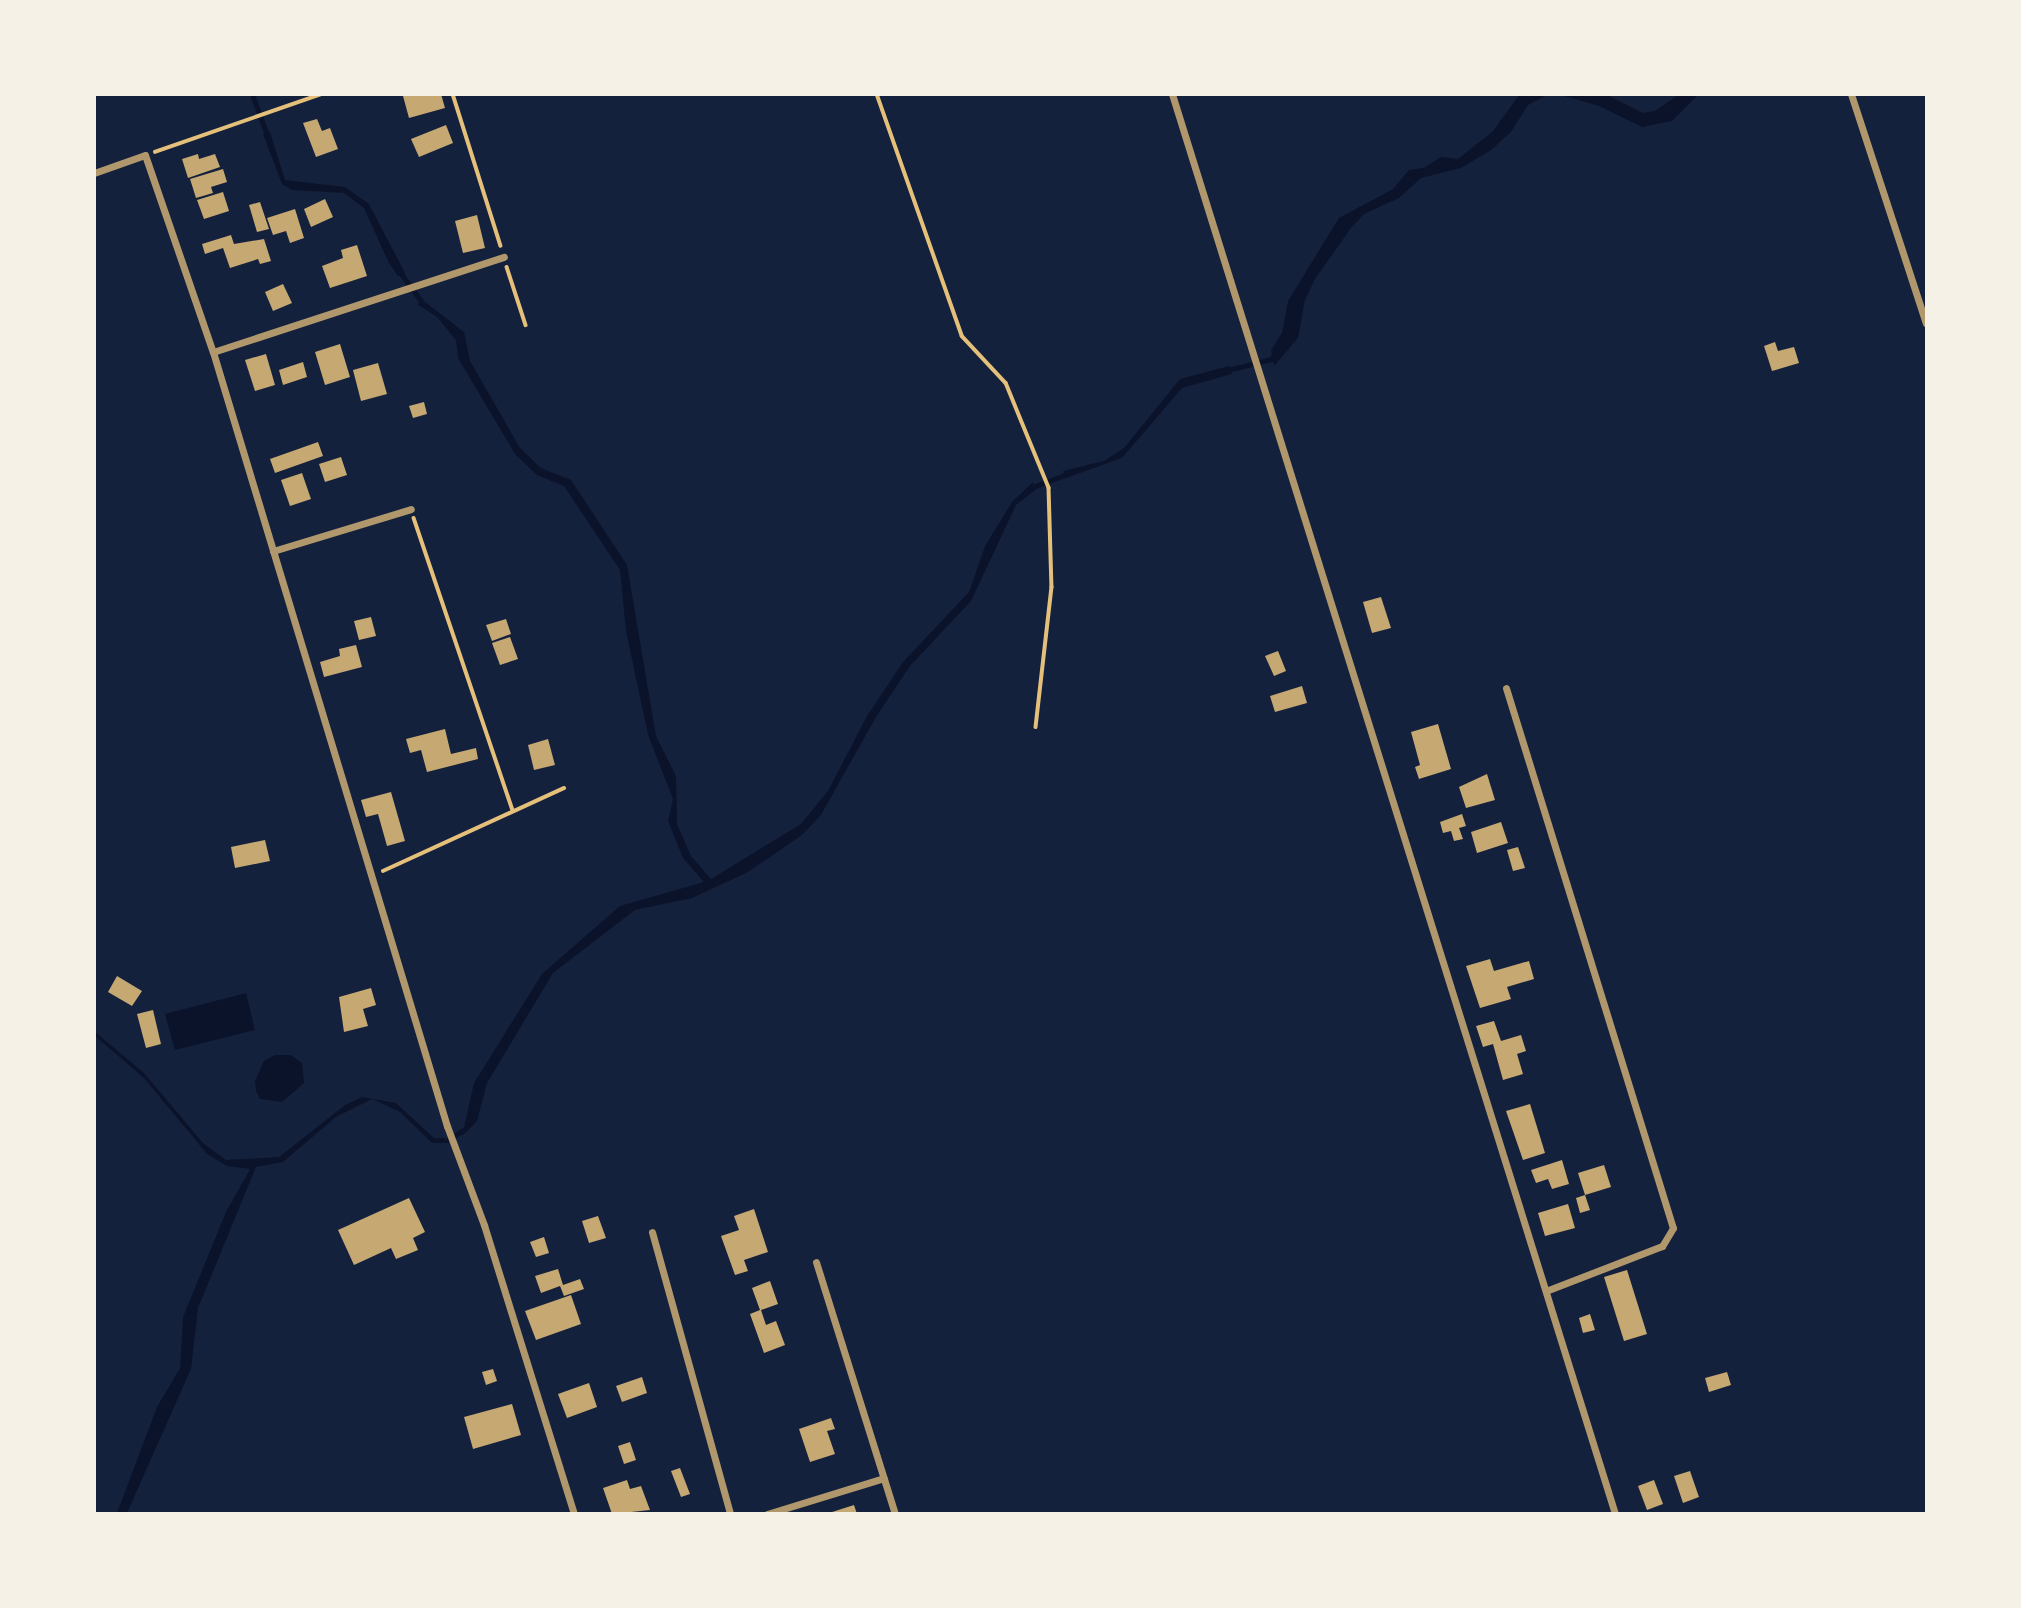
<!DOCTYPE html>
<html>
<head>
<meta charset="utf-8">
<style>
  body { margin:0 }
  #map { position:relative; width:2021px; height:1608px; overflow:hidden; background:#14213d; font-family:Overpass,sans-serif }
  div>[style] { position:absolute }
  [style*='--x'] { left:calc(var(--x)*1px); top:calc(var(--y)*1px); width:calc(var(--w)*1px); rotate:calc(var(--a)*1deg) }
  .water>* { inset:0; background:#0b132b }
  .stream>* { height:5px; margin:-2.5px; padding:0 2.5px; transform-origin:2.5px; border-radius:2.5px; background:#0b132b }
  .building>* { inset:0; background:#c6a872 }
  .path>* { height:3.5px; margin:-1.75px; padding:0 1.75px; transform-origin:1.75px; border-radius:1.75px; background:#e5c07b }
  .minor>* { height:7px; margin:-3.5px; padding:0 3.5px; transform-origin:3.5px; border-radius:3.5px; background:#b1986c }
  span { translate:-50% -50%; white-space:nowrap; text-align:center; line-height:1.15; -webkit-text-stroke:7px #f6f1e7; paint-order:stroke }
  .frame { position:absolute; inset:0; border:96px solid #f6f1e7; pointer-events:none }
</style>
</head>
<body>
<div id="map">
  <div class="water">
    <div style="clip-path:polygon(1520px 94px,1547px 95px,1528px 105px,1511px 132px,1491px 150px,1461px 168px,1421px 178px,1399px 198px,1364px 214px,1351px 228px,1315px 279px,1305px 300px,1298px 338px,1274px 366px,1271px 350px,1282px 333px,1288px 301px,1339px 218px,1393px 189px,1409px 170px,1424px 168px,1441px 157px,1458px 159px,1493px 131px)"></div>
    <div style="clip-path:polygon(1561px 95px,1607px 95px,1643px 113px,1655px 111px,1678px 95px,1698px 95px,1672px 121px,1642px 127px,1599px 106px)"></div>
    <div style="clip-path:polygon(270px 132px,285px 180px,345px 187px,369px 204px,405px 273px,398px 276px,389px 263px,364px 208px,344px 193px,292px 190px,282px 184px,263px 134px)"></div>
    <div style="clip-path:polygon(424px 301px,464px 332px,470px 361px,520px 448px,541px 468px,571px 480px,627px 565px,656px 736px,676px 776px,677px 824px,691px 856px,711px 879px,801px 824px,828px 791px,867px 716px,903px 662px,969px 592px,985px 546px,1012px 502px,1033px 482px,1035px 490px,1016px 505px,971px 601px,910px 666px,876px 717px,821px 815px,802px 835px,748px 872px,692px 898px,635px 910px,553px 973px,487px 1083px,477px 1121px,462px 1136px,474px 1083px,542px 974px,620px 906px,704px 882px,683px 858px,668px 821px,673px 799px,648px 735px,626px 631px,620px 570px,564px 486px,537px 475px,515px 454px,458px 358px,456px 340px,437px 317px,417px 304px)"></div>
    <div style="clip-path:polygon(1229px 366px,1232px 374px,1182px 388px,1122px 458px,1066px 478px,1063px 471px,1104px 461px,1124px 448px,1180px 379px)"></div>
    <div style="clip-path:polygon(246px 993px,255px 1030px,175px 1050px,165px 1014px)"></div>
    <div style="clip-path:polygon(94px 1031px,144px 1073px,203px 1143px,226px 1160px,279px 1157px,345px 1105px,362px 1097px,396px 1103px,434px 1138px,444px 1138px,447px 1143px,432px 1143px,400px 1112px,372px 1099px,336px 1117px,283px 1162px,256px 1167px,198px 1308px,191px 1369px,127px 1513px,117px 1513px,157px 1407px,180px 1368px,183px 1317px,226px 1212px,250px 1169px,227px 1166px,207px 1154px,144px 1078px,95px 1036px)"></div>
    <div style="clip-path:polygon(275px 1055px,291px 1055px,302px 1063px,304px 1083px,282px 1102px,260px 1099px,256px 1091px,255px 1081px,264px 1061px)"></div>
  </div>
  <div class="stream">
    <div style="--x:252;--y:94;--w:47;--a:70"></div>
    <div style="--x:399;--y:271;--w:42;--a:53.7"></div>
    <div style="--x:1224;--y:371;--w:49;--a:-14.3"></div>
    <div style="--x:1271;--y:359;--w:8;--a:-50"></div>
    <div style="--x:1030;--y:488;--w:43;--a:-20.6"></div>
    <div style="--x:448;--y:1140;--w:22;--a:-34"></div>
  </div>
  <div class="building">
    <div style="clip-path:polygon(419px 94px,441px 94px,445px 108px,409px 118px,403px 96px)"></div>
    <div style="clip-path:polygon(317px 119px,322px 131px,330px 128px,338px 149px,316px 157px,303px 123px)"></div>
    <div style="clip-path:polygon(446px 125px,453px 143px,419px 157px,411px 139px)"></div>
    <div style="clip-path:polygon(198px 154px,199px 159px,215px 154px,220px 167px,188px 178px,182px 159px)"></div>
    <div style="clip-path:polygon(223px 169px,227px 182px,211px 187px,213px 193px,196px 198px,190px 179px)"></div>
    <div style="clip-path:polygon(223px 192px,229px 211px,204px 219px,197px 200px)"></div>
    <div style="clip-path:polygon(325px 199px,333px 217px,311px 227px,304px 209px)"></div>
    <div style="clip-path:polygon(260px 202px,269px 229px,257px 232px,249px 205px)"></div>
    <div style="clip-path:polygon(295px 209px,304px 238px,290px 243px,286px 231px,273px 235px,267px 218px)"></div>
    <div style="clip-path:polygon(477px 215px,485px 248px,463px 253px,455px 221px)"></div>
    <div style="clip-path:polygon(231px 235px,234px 244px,264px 239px,271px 261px,260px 264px,258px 259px,230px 268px,223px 248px,205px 254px,202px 244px)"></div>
    <div style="clip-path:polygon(357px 245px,367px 276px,330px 288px,322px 266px,343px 258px,341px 250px)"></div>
    <div style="clip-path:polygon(283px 284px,292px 303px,273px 311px,265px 292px)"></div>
    <div style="clip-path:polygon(1775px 342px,1778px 351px,1794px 347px,1799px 363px,1772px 371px,1764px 346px)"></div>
    <div style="clip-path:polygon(340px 344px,350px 377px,325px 385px,315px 352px)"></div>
    <div style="clip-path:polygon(266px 354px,275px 385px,255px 391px,245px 360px)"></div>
    <div style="clip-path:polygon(303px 362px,307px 377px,283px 385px,279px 370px)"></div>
    <div style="clip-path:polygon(378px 363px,387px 394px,361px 401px,353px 370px)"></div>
    <div style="clip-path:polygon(424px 402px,427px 414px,413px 418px,409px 406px)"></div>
    <div style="clip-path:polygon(318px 442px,323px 456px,275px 473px,270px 459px)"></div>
    <div style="clip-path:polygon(341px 457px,347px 475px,325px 482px,319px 464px)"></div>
    <div style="clip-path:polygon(302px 473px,311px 499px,290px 506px,281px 480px)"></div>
    <div style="clip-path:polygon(1381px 597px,1391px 628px,1372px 633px,1363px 602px)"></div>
    <div style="clip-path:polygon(371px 617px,376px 636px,359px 640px,354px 621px)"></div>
    <div style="clip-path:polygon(506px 619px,511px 634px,492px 641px,486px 625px)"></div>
    <div style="clip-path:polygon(510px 637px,518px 659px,500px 665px,492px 643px)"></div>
    <div style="clip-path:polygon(356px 645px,362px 667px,324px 677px,320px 662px,340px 656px,339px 649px)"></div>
    <div style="clip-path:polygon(1278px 651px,1286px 671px,1274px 676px,1265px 656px)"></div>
    <div style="clip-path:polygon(1302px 686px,1307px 703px,1275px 712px,1270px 696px)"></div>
    <div style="clip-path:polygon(1438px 724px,1451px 769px,1419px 779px,1415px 767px,1420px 765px,1411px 732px)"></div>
    <div style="clip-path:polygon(445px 729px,451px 754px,476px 748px,478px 759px,427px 772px,421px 750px,410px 753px,406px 739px)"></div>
    <div style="clip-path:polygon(548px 739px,555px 765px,534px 770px,528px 745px)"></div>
    <div style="clip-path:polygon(1487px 774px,1495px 800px,1466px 808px,1459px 787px)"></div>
    <div style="clip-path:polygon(391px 792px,405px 841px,387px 846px,378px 814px,366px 817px,361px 800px)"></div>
    <div style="clip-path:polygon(1462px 814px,1466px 826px,1459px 828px,1463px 839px,1454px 841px,1451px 831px,1443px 833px,1440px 822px)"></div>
    <div style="clip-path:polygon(1501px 822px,1508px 843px,1477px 853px,1471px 832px)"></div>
    <div style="clip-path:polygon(265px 840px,270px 861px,235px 868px,231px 847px)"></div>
    <div style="clip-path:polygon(1518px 847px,1525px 868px,1513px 871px,1507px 850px)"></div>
    <div style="clip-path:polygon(1490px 959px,1494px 971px,1529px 961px,1534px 979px,1507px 987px,1511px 999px,1480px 1008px,1466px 966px)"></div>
    <div style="clip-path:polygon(117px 976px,142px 991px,132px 1006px,108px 992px)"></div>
    <div style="clip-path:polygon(371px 988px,376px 1005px,363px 1009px,368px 1026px,344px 1032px,339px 997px)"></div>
    <div style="clip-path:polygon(153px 1010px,161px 1044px,146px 1048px,137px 1014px)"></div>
    <div style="clip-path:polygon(1494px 1021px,1501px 1041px,1521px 1035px,1526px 1051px,1517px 1054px,1523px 1074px,1503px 1080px,1493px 1044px,1483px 1047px,1476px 1026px)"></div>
    <div style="clip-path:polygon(1530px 1104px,1545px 1153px,1523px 1160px,1506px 1111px)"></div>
    <div style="clip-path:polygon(1562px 1160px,1569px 1184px,1552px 1189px,1548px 1179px,1536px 1183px,1531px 1170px)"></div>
    <div style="clip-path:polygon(1604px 1165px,1611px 1187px,1585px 1195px,1578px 1173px)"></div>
    <div style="clip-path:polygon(1585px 1195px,1590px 1210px,1580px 1213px,1576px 1198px)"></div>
    <div style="clip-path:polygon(409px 1198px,425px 1232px,413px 1238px,418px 1250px,396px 1259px,391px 1248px,354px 1265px,338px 1230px)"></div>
    <div style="clip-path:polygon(1568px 1204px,1575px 1228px,1545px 1236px,1538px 1213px)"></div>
    <div style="clip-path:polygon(754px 1209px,768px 1252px,744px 1260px,748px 1271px,735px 1275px,721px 1236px,739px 1230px,734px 1216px)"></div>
    <div style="clip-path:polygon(598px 1216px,606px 1238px,589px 1243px,582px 1221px)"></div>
    <div style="clip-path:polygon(544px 1237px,549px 1253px,536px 1257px,530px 1242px)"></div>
    <div style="clip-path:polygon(558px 1269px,563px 1285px,580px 1279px,584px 1289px,564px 1296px,560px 1286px,541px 1293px,535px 1276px)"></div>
    <div style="clip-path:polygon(1627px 1270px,1647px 1334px,1624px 1341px,1604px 1277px)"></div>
    <div style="clip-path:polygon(770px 1281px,778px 1304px,761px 1310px,766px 1325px,776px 1321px,785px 1345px,764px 1353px,750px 1314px,760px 1310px,752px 1288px)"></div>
    <div style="clip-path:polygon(571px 1295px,581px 1324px,536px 1340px,525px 1311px)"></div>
    <div style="clip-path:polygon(1590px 1314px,1595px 1330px,1583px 1333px,1579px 1318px)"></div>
    <div style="clip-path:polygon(493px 1369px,497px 1381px,486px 1385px,482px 1372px)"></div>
    <div style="clip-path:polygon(1727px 1372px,1731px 1385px,1709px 1392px,1705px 1378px)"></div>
    <div style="clip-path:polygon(642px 1377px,647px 1393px,622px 1402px,616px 1386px)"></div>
    <div style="clip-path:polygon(589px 1383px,597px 1407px,567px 1418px,558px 1394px)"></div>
    <div style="clip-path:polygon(512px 1404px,521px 1435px,473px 1449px,464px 1417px)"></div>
    <div style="clip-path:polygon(831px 1418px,835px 1429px,827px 1431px,835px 1454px,810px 1462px,799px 1429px)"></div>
    <div style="clip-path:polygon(630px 1442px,636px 1460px,624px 1464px,618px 1446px)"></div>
    <div style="clip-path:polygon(680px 1468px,690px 1494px,681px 1497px,671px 1471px)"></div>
    <div style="clip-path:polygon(1690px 1471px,1699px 1497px,1683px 1503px,1674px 1476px)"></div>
    <div style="clip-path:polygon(627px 1480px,630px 1489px,641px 1486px,650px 1510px,612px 1514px,603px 1488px)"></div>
    <div style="clip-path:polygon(1654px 1480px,1663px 1504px,1647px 1510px,1638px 1486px)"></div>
    <div style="clip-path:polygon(854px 1505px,857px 1514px,830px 1514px,829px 1513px)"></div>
  </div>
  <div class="path">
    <div style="--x:453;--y:94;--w:159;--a:72.5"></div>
    <div style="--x:877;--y:94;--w:256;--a:70.6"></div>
    <div style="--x:962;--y:336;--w:64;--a:46.9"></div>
    <div style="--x:1006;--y:383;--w:113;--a:67.7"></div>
    <div style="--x:1049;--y:488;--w:99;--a:88.3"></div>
    <div style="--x:1052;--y:587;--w:141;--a:96.5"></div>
    <div style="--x:155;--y:152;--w:177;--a:-19.2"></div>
    <div style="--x:507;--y:267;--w:61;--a:71.9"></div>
    <div style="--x:414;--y:518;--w:309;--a:71.3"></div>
    <div style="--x:383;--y:871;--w:199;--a:-24.6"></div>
  </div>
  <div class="minor">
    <div style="--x:1172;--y:94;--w:1487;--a:72.67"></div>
    <div style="--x:1851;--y:94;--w:241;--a:71.9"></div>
    <div style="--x:94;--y:173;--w:54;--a:-19.4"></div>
    <div style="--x:145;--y:155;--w:208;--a:71"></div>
    <div style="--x:213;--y:352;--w:809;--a:73.18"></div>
    <div style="--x:447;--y:1126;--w:106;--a:69.5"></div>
    <div style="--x:484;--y:1225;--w:303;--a:72.7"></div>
    <div style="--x:213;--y:352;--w:306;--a:-18.1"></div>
    <div style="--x:273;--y:551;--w:144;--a:-16.9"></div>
    <div style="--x:1506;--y:688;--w:565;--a:72.82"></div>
    <div style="--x:1673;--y:1228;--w:21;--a:121"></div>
    <div style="--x:1662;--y:1246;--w:124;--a:158.8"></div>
    <div style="--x:652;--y:1232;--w:293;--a:74.5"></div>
    <div style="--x:816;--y:1262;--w:264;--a:72.6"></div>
    <div style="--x:767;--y:1514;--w:122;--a:-17.1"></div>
  </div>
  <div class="frame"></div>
</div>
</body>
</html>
